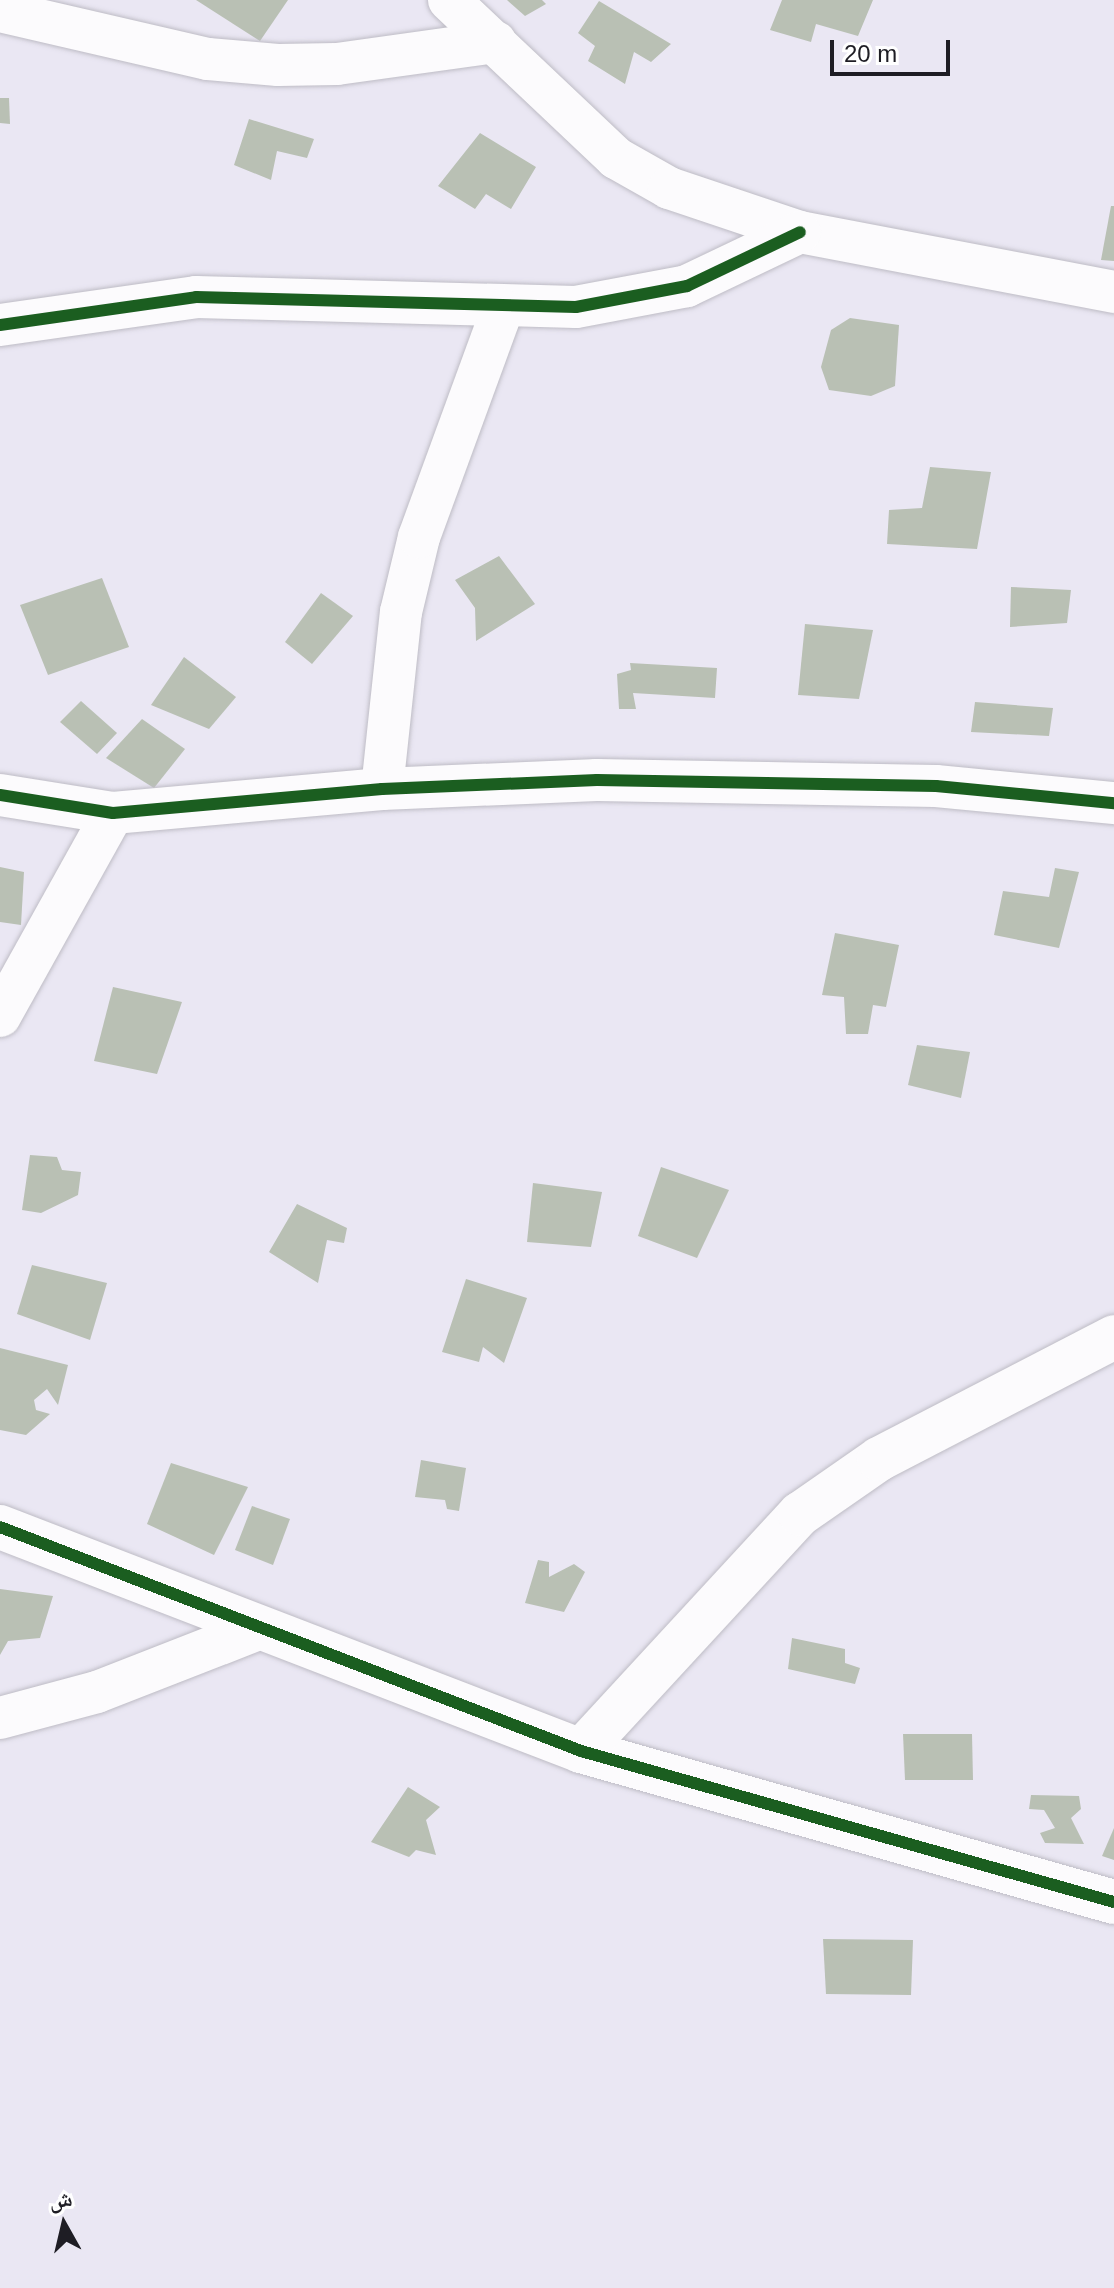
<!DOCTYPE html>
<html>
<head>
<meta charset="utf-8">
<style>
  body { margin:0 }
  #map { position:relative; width:1114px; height:2288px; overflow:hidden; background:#eae7f3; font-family:Arial,"Noto Naskh Arabic",sans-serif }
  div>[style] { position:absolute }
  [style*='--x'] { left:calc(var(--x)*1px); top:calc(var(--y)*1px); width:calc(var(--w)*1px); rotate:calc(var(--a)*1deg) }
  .building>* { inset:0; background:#b9c0b4 }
  .roads { filter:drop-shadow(0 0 2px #bebcc5) drop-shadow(0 0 2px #bebcc5) }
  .street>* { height:42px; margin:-21px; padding:0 21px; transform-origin:21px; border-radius:21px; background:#fcfbfd }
  .secondary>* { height:44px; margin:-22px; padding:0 22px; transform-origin:22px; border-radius:22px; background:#fcfbfd }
  .cycleway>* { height:12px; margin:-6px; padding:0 6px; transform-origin:6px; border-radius:6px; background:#1b5e20 }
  span { translate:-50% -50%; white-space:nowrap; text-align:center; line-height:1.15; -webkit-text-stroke:6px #fff; paint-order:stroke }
  .north { position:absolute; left:24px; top:2184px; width:80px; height:80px; -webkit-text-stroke:6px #fff; paint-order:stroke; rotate:352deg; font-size:22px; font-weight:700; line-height:32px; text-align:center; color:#1e1d24 }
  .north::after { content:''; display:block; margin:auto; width:28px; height:36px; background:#1e1d24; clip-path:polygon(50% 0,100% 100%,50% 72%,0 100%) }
  .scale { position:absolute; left:830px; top:40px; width:120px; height:36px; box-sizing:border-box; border:4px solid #1e1d24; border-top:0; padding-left:10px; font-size:24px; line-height:28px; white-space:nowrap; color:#1e1d24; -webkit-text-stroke:6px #fff; paint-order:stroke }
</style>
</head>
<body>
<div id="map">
  <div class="building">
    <div style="clip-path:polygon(196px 0,288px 0,260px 41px)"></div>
    <div style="clip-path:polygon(507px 0,542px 0,546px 4px,525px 16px)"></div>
    <div style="clip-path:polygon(782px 0,873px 0,858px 36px,816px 24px,811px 42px,770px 30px)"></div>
    <div style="clip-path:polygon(599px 1px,671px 44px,651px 62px,634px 52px,625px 84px,588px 61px,595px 46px,578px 33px)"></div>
    <div style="clip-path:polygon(0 98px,9px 98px,10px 124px,0 123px)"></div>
    <div style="clip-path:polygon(249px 119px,314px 139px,307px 158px,277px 151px,271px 180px,234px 165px)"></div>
    <div style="clip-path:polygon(480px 133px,536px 167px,511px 209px,486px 194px,475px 209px,438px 186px)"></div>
    <div style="clip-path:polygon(1111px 206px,1114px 206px,1114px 261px,1101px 260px)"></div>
    <div style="clip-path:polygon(850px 318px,899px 325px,895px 386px,871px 396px,829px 390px,821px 367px,831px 330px)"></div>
    <div style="clip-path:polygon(930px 467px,991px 472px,977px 549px,887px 544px,889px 510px,922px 508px)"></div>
    <div style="clip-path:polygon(499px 556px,535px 604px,476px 641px,475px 608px,455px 580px)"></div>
    <div style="clip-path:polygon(102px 578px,129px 647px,48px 675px,20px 605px)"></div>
    <div style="clip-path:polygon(1011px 587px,1071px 590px,1067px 623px,1010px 627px)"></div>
    <div style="clip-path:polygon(321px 593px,353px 616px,312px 664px,285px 642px)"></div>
    <div style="clip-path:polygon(805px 624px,873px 630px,859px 699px,798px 695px)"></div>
    <div style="clip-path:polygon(184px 657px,236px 697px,209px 729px,151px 705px)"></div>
    <div style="clip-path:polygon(630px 663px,717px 668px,715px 698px,633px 693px,636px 709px,619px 709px,617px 674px,631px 670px)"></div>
    <div style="clip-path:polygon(81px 701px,117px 733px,97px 754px,60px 722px)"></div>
    <div style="clip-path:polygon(975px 702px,1053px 708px,1049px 736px,971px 732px)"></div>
    <div style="clip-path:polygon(142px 719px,185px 749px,154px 788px,106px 758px)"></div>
    <div style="clip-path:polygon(0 867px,24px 872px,21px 925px,0 922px)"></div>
    <div style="clip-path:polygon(1055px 868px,1079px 872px,1059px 948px,994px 935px,1003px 891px,1049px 897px)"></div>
    <div style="clip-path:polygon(835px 933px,899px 945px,886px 1007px,873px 1005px,868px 1034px,846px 1034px,844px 997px,822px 995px)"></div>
    <div style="clip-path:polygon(113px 987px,182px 1002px,157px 1074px,94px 1061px)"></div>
    <div style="clip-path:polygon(917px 1045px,970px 1052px,961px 1098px,908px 1085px)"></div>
    <div style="clip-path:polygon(30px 1155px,57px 1157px,62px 1170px,81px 1172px,78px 1195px,41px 1213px,22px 1210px)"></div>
    <div style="clip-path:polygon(661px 1167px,729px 1190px,697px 1258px,638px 1236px)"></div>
    <div style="clip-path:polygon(533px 1183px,602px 1192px,591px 1247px,527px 1242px)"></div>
    <div style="clip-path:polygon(297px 1204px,347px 1228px,344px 1243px,327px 1240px,318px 1283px,269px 1252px)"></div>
    <div style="clip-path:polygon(32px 1265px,107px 1283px,90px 1340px,17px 1314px)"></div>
    <div style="clip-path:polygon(466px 1279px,527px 1298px,504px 1363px,483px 1347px,479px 1362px,442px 1352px)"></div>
    <div style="clip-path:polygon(0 1348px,68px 1365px,58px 1405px,47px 1389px,34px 1400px,36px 1410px,50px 1414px,26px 1435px,0 1430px)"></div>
    <div style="clip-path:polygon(421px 1460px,466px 1468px,459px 1511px,447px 1509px,445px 1500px,415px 1497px)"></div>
    <div style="clip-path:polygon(171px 1463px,248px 1487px,214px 1555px,147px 1524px)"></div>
    <div style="clip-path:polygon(252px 1506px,290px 1519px,273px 1565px,235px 1550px)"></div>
    <div style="clip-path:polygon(538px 1560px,549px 1562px,549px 1577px,574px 1564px,585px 1572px,564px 1612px,525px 1603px)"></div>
    <div style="clip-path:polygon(0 1589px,53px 1596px,40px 1638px,8px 1641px,0 1655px)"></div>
    <div style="clip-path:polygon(792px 1638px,845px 1649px,845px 1663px,860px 1668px,855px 1684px,788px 1669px)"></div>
    <div style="clip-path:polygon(903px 1734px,972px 1734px,973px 1780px,905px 1780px)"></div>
    <div style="clip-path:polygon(408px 1787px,440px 1807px,426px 1820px,436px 1855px,416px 1850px,409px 1857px,371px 1842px)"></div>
    <div style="clip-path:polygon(1031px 1795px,1079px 1796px,1081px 1809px,1071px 1818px,1084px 1844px,1045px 1843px,1040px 1833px,1055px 1828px,1044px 1810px,1029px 1809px)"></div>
    <div style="clip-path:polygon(1114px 1828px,1114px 1860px,1102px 1856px)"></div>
    <div style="clip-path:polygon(823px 1939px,913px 1940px,911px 1995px,826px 1994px)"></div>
  </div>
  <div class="roads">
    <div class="street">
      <div style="--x:449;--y:0;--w:230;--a:43.4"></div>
      <div style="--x:616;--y:158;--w:61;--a:29.5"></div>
      <div style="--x:669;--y:188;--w:138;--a:18.6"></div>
      <div style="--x:800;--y:232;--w:320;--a:10.8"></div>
      <div style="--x:0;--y:11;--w:213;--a:13"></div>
      <div style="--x:208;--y:59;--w:70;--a:4.9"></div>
      <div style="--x:278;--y:65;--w:59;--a:-1"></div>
      <div style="--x:337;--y:64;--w:160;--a:-7.9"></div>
      <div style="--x:0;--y:325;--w:198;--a:-8.1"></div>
      <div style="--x:196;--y:297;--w:380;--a:1.5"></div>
      <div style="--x:576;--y:307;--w:113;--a:-10.7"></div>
      <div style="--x:687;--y:286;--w:125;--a:-25.5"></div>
      <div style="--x:382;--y:789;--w:178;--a:-83.9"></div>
      <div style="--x:401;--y:612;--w:77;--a:-76.5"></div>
      <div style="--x:419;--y:537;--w:242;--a:-69.9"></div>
      <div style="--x:0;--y:795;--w:114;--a:9.1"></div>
      <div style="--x:113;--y:813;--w:270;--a:-5.1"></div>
      <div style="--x:382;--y:789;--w:215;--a:-2.4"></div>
      <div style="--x:597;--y:780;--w:339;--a:1"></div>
      <div style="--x:936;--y:786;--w:179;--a:5.5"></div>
      <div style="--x:0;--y:1016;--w:232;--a:-60.9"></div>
      <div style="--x:0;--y:1718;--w:100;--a:-15"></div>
      <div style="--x:97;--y:1692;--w:174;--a:-21.3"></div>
    </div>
    <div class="secondary">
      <div style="--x:0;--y:1527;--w:623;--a:21.08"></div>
      <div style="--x:581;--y:1751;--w:554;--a:15.82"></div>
      <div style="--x:581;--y:1751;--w:323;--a:-47.3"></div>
      <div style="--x:800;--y:1514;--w:96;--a:-34.8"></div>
      <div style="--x:879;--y:1459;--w:265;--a:-27.4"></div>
    </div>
  </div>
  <div class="cycleway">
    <div style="--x:0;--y:325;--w:198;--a:-8.1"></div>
    <div style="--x:196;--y:297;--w:380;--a:1.5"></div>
    <div style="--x:576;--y:307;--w:113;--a:-10.7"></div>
    <div style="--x:687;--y:286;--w:125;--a:-25.5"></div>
    <div style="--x:0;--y:795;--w:114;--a:9.1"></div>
    <div style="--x:113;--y:813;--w:270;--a:-5.1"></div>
    <div style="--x:382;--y:789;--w:215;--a:-2.4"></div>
    <div style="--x:597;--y:780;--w:339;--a:1"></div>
    <div style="--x:936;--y:786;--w:179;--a:5.5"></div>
    <div style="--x:0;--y:1527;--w:623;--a:21.08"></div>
    <div style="--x:581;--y:1751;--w:554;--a:15.82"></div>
  </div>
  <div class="north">ش</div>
  <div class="scale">20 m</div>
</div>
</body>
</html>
